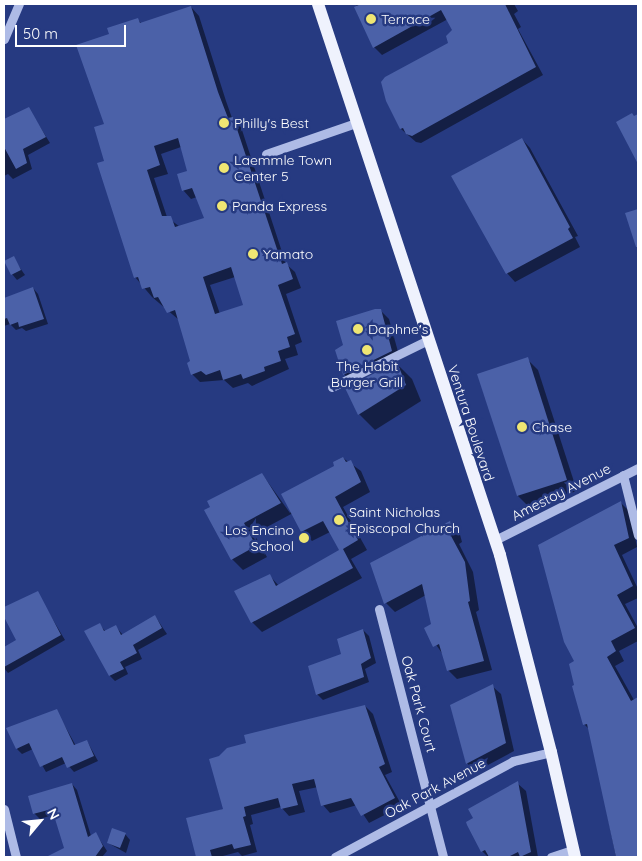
<!DOCTYPE html>
<html>
<head>
<meta charset="utf-8">
<style>
  body { margin:0 }
  #map { position:relative; width:642px; height:861px; overflow:hidden; background:#263a81; font-family:Quicksand,sans-serif }
  div>[style] { position:absolute }
  [style*='--x'] { left:calc(var(--x)*1px); top:calc(var(--y)*1px); width:calc(var(--w)*1px); rotate:calc(var(--a)*1deg) }
  .shadow>* { inset:0; background:#0007 }
  .building>* { inset:0; background:#4b61a8 }
  .minor>* { height:9px; margin:-4.5px; padding:0 4.5px; transform-origin:4.5px; border-radius:4.5px; background:#aebbe6 }
  .major>* { height:12px; margin:-6px; padding:0 6px; transform-origin:6px; border-radius:6px; background:#eff2fd }
  .dots>* { width:14px; height:14px; translate:-50% -50%; box-sizing:border-box; border:2px solid #263a81; border-radius:50% }
  span { translate:-50% -50%; white-space:nowrap; text-align:center; line-height:1.15; -webkit-text-stroke:5px #263a81; paint-order:stroke }
  .poi-label { font-size:14px; color:#fff }
  .left { translate:0 -50%; text-align:left }
  .right { translate:-100% -50%; text-align:right }
  .street-label { font-size:14px; color:#fff }
  .frame { position:absolute; inset:0; border:5px solid #fff; pointer-events:none }
  .north { position:absolute; left:15px; top:796px; width:50px; height:50px; -webkit-text-stroke:4px #263a81; paint-order:stroke; rotate:62deg; font-size:14px; font-weight:700; line-height:20px; text-align:center; color:#fff }
  .north::after { content:''; display:block; margin:auto; width:18px; height:22px; background:#fff; clip-path:polygon(50% 0,100% 100%,50% 72%,0 100%) }
  .scale { position:absolute; left:15px; top:25px; width:111px; height:22px; box-sizing:border-box; border:2px solid #fff; border-top:0; padding-left:6px; font-size:15px; line-height:18px; white-space:nowrap; color:#fff; -webkit-text-stroke:4px #263a81; paint-order:stroke }
</style>
</head>
<body>
<div id="map">
  <div class="shadow">
    <div style="clip-path:polygon(356px 4px,514px 4px,518px 11px,514px 14px,521px 27px,518px 29px,543px 75px,421px 143px,416px 142px,401px 129px,450px 44px,454px 30px,448px 19px,382px 55px,374px 47px)"></div>
    <div style="clip-path:polygon(evenodd,191px 7px,199px 16px,226px 101px,232px 118px,241px 127px,286px 264px,295px 272px,301px 288px,286px 294px,302px 342px,295px 345px,298px 355px,285px 359px,289px 369px,252px 386px,248px 383px,233px 388px,224px 380px,200px 382px,192px 374px,192px 362px,179px 320px,152px 297px,135px 277px,106px 161px,110px 35px,138px 20px,142px 24px,191px 7px,181px 147px,188px 171px,183px 190px,191px 199px,197px 197px,205px 219px,180px 227px,167px 217px,154px 178px,168px 174px,161px 154px,181px 147px,191px 7px,235px 277px,245px 305px,220px 314px,210px 285px,235px 277px)"></div>
    <div style="clip-path:polygon(29px 109px,50px 143px,28px 155px,32px 169px,13px 179px,8px 174px,4px 176px,4px 120px)"></div>
    <div style="clip-path:polygon(522px 139px,530px 148px,578px 236px,575px 237px,580px 247px,515px 282px,507px 273px)"></div>
    <div style="clip-path:polygon(13px 258px,25px 275px,17px 280px,12px 274px)"></div>
    <div style="clip-path:polygon(33px 288px,38px 294px,48px 324px,26px 331px,22px 328px,16px 330px,10px 324px,4px 326px,4px 299px)"></div>
    <div style="clip-path:polygon(381px 311px,389px 319px,400px 359px,352px 382px,344px 374px,345px 345px)"></div>
    <div style="clip-path:polygon(527px 359px,538px 370px,577px 491px,529px 507px,518px 496px)"></div>
    <div style="clip-path:polygon(397px 364px,412px 379px,421px 401px,375px 430px,359px 414px,346px 388px)"></div>
    <div style="clip-path:polygon(343px 458px,361px 471px,370px 492px,343px 507px,367px 550px,351px 559px,362px 578px,262px 632px,252px 622px,270px 576px,279px 586px,340px 551px,330px 532px,312px 541px,302px 531px,293px 513px,254px 534px,267px 557px,243px 570px,232px 559px,206px 510px,262px 474px,290px 513px)"></div>
    <div style="clip-path:polygon(621px 503px,630px 512px,637px 547px,622px 555px,638px 589px,638px 598px,625px 604px,638px 628px,638px 641px,619px 651px,624px 661px,615px 666px,634px 700px,638px 698px,638px 857px,616px 857px,590px 730px,584px 724px,576px 686px,575px 661px)"></div>
    <div style="clip-path:polygon(450px 522px,459px 531px,462px 542px,459px 544px,473px 572px,479px 610px,476px 612px,492px 670px,457px 679px,448px 670px,444px 656px,425px 629px,433px 625px,426px 595px,395px 612px,386px 603px)"></div>
    <div style="clip-path:polygon(37px 593px,65px 640px,8px 673px,4px 668px,4px 648px,18px 641px,4px 609px)"></div>
    <div style="clip-path:polygon(155px 616px,167px 634px,138px 650px,142px 659px,125px 667px,128px 674px,115px 681px,110px 676px,100px 625px,106px 632px,116px 627px,123px 635px)"></div>
    <div style="clip-path:polygon(363px 630px,369px 636px,376px 663px,365px 669px,369px 682px,323px 700px,317px 694px,342px 655px)"></div>
    <div style="clip-path:polygon(492px 686px,501px 694px,514px 751px,475px 772px,467px 763px)"></div>
    <div style="clip-path:polygon(365px 706px,373px 714px,392px 772px,385px 775px,402px 806px,369px 823px,357px 805px,330px 813px,323px 805px,318px 787px,299px 791px,305px 812px,289px 816px,281px 807px,251px 815px,253px 824px,250px 825px,257px 852px,242px 856px,238px 852px,219px 857px,197px 857px,187px 819px,224px 809px)"></div>
    <div style="clip-path:polygon(56px 710px,76px 746px,87px 741px,98px 761px,74px 772px,66px 763px,46px 772px,33px 749px,22px 754px,17px 749px)"></div>
    <div style="clip-path:polygon(517px 783px,526px 791px,538px 857px,488px 857px,482px 851px,475px 818px)"></div>
    <div style="clip-path:polygon(72px 784px,77px 790px,91px 836px,96px 834px,107px 851px,102px 857px,61px 857px,60px 851px,65px 849px,55px 814px,40px 819px,34px 813px)"></div>
    <div style="clip-path:polygon(125px 834px,130px 840px,126px 853px,108px 843px)"></div>
  </div>
  <div class="building">
    <div style="clip-path:polygon(361px 4px,505px 4px,536px 67px,412px 136px,406px 134px,403px 128px,400px 129px,386px 101px,381px 82px,385px 77px,448px 43px,446px 36px,452px 30px,441px 10px,373px 48px,354px 7px)"></div>
    <div style="clip-path:polygon(evenodd,191px 6px,218px 92px,228px 118px,233px 117px,282px 264px,287px 262px,293px 279px,278px 285px,295px 334px,287px 337px,290px 347px,278px 351px,281px 361px,264px 367px,265px 371px,243px 379px,241px 374px,223px 380px,220px 370px,206px 375px,201px 371px,191px 375px,187px 363px,190px 361px,175px 310px,167px 313px,158px 297px,154px 298px,150px 287px,142px 289px,138px 277px,134px 278px,97px 163px,104px 161px,94px 127px,104px 124px,76px 45px,109px 34px,107px 28px,138px 18px,140px 23px,191px 6px,178px 138px,187px 171px,177px 174px,182px 191px,192px 188px,204px 218px,175px 227px,171px 216px,162px 216px,147px 170px,160px 165px,154px 146px,178px 138px,191px 6px,231px 267px,243px 305px,215px 314px,203px 277px,231px 267px)"></div>
    <div style="clip-path:polygon(29px 107px,46px 137px,23px 149px,27px 163px,16px 169px,4px 147px,4px 119px)"></div>
    <div style="clip-path:polygon(632px 113px,634px 116px,638px 114px,638px 164px,616px 122px)"></div>
    <div style="clip-path:polygon(522px 138px,570px 227px,568px 229px,573px 238px,506px 274px,451px 176px)"></div>
    <div style="clip-path:polygon(638px 209px,638px 247px,636px 247px,625px 213px)"></div>
    <div style="clip-path:polygon(14px 256px,21px 270px,11px 275px,4px 261px)"></div>
    <div style="clip-path:polygon(33px 287px,44px 319px,19px 327px,18px 322px,10px 325px,7px 318px,4px 319px,4px 298px)"></div>
    <div style="clip-path:polygon(375px 309px,381px 309px,392px 351px,343px 375px,335px 350px,343px 345px,336px 321px)"></div>
    <div style="clip-path:polygon(528px 357px,567px 480px,517px 496px,477px 374px)"></div>
    <div style="clip-path:polygon(397px 362px,406px 385px,358px 415px,345px 388px)"></div>
    <div style="clip-path:polygon(343px 457px,346px 462px,351px 460px,361px 482px,335px 497px,358px 540px,343px 549px,353px 568px,251px 623px,234px 591px,270px 574px,276px 586px,339px 550px,323px 521px,301px 532px,281px 494px,334px 466px,333px 462px)"></div>
    <div style="clip-path:polygon(262px 473px,281px 503px,244px 523px,256px 546px,231px 560px,204px 510px,210px 507px,207px 501px)"></div>
    <div style="clip-path:polygon(621px 501px,629px 538px,614px 545px,633px 586px,617px 595px,635px 628px,611px 641px,616px 651px,607px 657px,631px 701px,638px 697px,638px 857px,616px 857px,587px 724px,583px 725px,572px 686px,574px 685px,569px 664px,574px 661px,564px 642px,538px 545px)"></div>
    <div style="clip-path:polygon(450px 521px,454px 532px,450px 534px,465px 562px,470px 601px,468px 602px,484px 661px,447px 671px,439px 644px,433px 647px,424px 628px,431px 624px,422px 584px,384px 604px,370px 563px)"></div>
    <div style="clip-path:polygon(38px 591px,61px 635px,4px 667px,4px 647px,16px 640px,4px 617px,4px 607px)"></div>
    <div style="clip-path:polygon(155px 615px,162px 628px,133px 645px,137px 653px,120px 662px,124px 669px,109px 676px,84px 631px,100px 623px,104px 631px,116px 625px,121px 635px)"></div>
    <div style="clip-path:polygon(363px 629px,371px 658px,361px 664px,364px 677px,316px 695px,308px 666px,341px 654px,337px 639px)"></div>
    <div style="clip-path:polygon(493px 684px,506px 743px,466px 764px,450px 705px)"></div>
    <div style="clip-path:polygon(365px 705px,385px 764px,379px 767px,395px 798px,361px 816px,351px 798px,321px 806px,314px 779px,292px 784px,298px 805px,281px 809px,278px 798px,244px 807px,246px 816px,243px 817px,251px 845px,234px 849px,232px 844px,210px 850px,212px 857px,196px 857px,186px 818px,223px 809px,209px 759px,219px 756px,227px 748px,246px 743px,244px 735px)"></div>
    <div style="clip-path:polygon(57px 709px,74px 745px,87px 740px,94px 756px,67px 768px,62px 757px,40px 767px,29px 743px,16px 749px,6px 728px)"></div>
    <div style="clip-path:polygon(518px 781px,531px 852px,520px 857px,518px 852px,508px 857px,489px 857px,485px 850px,481px 852px,467px 825px,466px 822px,473px 818px,468px 809px)"></div>
    <div style="clip-path:polygon(72px 783px,88px 837px,96px 832px,103px 846px,95px 857px,46px 857px,64px 848px,52px 809px,33px 814px,28px 796px)"></div>
    <div style="clip-path:polygon(112px 828px,126px 833px,120px 848px,107px 843px)"></div>
  </div>
  <div class="minor">
    <div style="--x:4;--y:39;--w:38;--a:-67"></div>
    <div style="--x:266;--y:154;--w:95;--a:-19"></div>
    <div style="--x:332;--y:387;--w:107;--a:-26.1"></div>
    <div style="--x:623;--y:475;--w:62;--a:76"></div>
    <div style="--x:495;--y:540;--w:160;--a:-26.7"></div>
    <div style="--x:379;--y:609;--w:256;--a:75.5"></div>
    <div style="--x:4;--y:809;--w:49;--a:76"></div>
    <div style="--x:335;--y:857;--w:202;--a:-28.3"></div>
    <div style="--x:513;--y:761;--w:39;--a:-13"></div>
    <div style="--x:551;--y:857;--w:23;--a:-18"></div>
  </div>
  <div class="major">
    <div style="--x:318;--y:4;--w:580;--a:71.72"></div>
    <div style="--x:500;--y:555;--w:203;--a:75.5"></div>
    <div style="--x:551;--y:752;--w:108;--a:77.1"></div>
  </div>
  <div class="dots">
    <div style="left:371px;top:19px;background:#efe673"></div>
    <div style="left:224px;top:123px;background:#efe673"></div>
    <div style="left:224px;top:168px;background:#efe673"></div>
    <div style="left:222px;top:206px;background:#efe673"></div>
    <div style="left:253px;top:254px;background:#efe673"></div>
    <div style="left:358px;top:329px;background:#efe673"></div>
    <div style="left:367px;top:350px;background:#efe673"></div>
    <div style="left:522px;top:427px;background:#efe673"></div>
    <div style="left:339px;top:520px;background:#efe673"></div>
    <div style="left:304px;top:538px;background:#efe673"></div>
  </div>
  <div class="poi-label">
    <span class="left" style="left:381px;top:19px">Terrace</span>
    <span class="left" style="left:234px;top:123px">Philly's Best</span>
    <span class="left" style="left:234px;top:168px">Laemmle Town<br>Center 5</span>
    <span class="left" style="left:232px;top:206px">Panda Express</span>
    <span class="left" style="left:263px;top:254px">Yamato</span>
    <span class="left" style="left:368px;top:329px">Daphne's</span>
    <span style="left:367px;top:374px">The Habit<br>Burger Grill</span>
    <span class="left" style="left:532px;top:427px">Chase</span>
    <span class="left" style="left:349px;top:520px">Saint Nicholas<br>Episcopal Church</span>
    <span class="right" style="left:294px;top:538px">Los Encino<br>School</span>
  </div>
  <div class="street-label">
    <span style="left:471px;top:423px;rotate:72deg">Ventura Boulevard</span>
    <span style="left:561px;top:492px;rotate:-27deg">Amestoy Avenue</span>
    <span style="left:419px;top:704px;rotate:75deg">Oak Park Court</span>
    <span style="left:435px;top:788px;rotate:-28deg">Oak Park Avenue</span>
  </div>
  <div class="frame"></div>
  <div class="north">N</div>
  <div class="scale">50 m</div>
</div>
</body>
</html>
